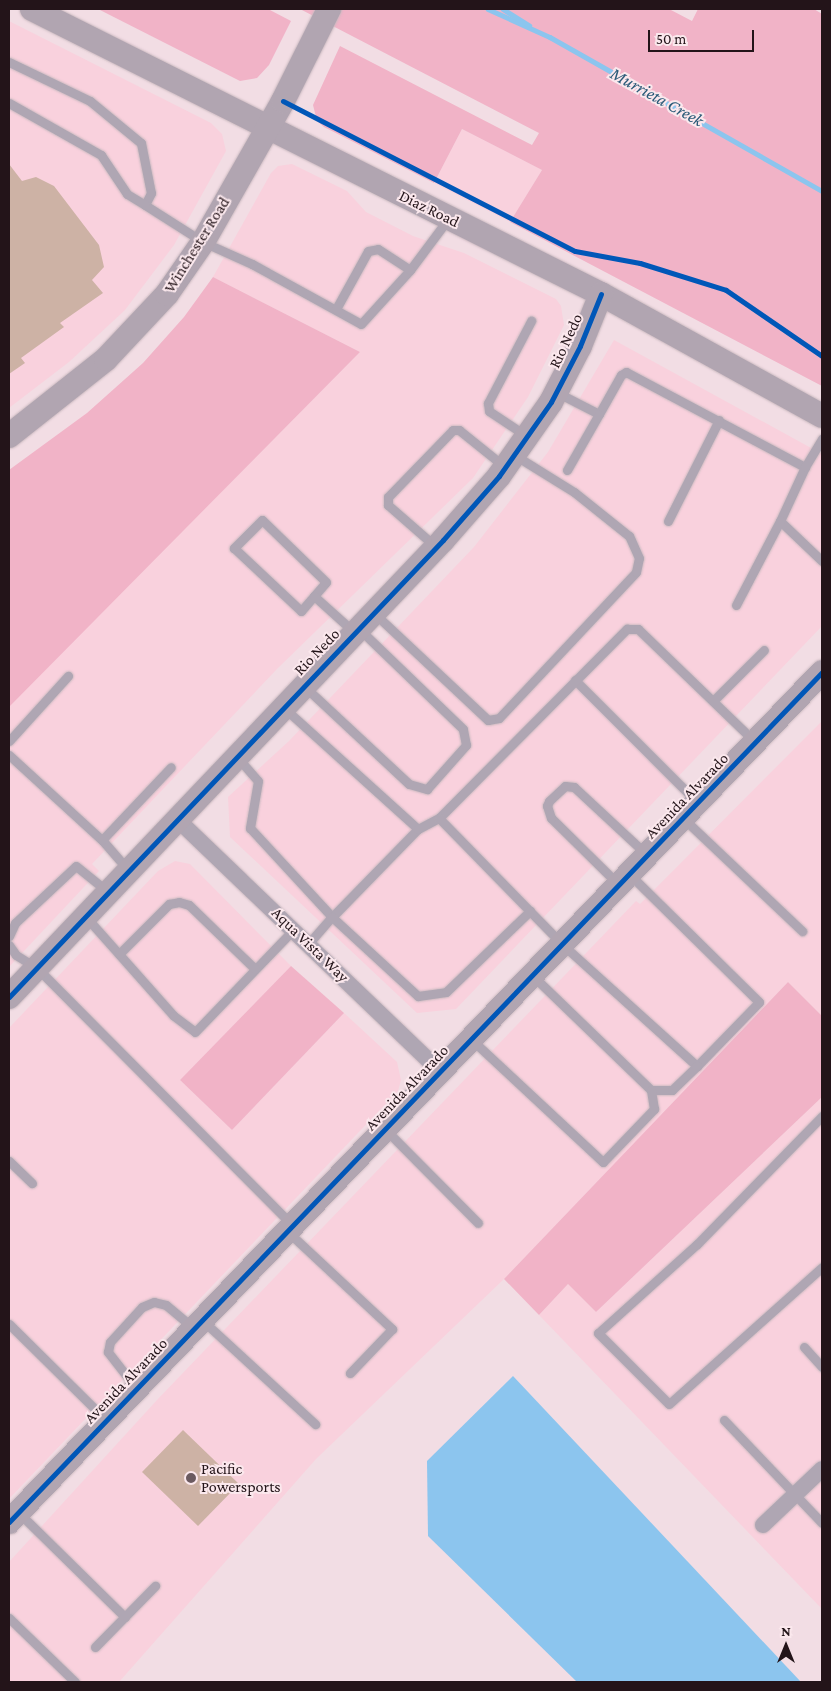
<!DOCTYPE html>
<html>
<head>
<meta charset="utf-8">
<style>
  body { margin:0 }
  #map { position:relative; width:831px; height:1691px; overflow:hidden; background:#f2dde4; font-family:"Crimson Pro",serif }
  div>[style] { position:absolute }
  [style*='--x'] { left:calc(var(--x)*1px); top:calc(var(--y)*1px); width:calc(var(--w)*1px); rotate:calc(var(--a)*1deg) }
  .built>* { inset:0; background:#f9d1dd }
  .green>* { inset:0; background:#f1b3c7 }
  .water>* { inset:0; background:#8cc5ee }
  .stream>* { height:4.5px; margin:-2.25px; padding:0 2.25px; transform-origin:2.25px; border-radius:2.25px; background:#8cc5ee }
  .building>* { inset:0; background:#cdb2a5 }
  .roads { filter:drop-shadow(0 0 1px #cbbac0) drop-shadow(0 0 1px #cbbac0) }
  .lane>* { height:9px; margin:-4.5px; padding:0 4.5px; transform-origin:4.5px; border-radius:4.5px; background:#afa6b3 }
  .street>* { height:16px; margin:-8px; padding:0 8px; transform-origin:8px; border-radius:8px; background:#afa6b3 }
  .secondary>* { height:24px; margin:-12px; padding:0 12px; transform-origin:12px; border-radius:12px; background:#b1a5b1 }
  .cycleway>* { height:5px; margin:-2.5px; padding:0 2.5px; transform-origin:2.5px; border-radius:2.5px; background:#0057b8 }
  .dots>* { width:14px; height:14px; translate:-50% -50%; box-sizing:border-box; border:2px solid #fbe8ed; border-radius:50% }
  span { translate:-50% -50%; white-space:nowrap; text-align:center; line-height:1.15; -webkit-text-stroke:4px #fbe8ed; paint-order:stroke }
  .street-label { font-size:16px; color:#231419 }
  .poi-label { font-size:16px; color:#231419 }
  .left { translate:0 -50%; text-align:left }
  .water-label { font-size:18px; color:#2a5a78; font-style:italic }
  .frame { position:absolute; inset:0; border:10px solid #231419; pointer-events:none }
  .north { position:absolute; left:761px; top:1621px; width:50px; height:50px; -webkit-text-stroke:4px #fbe8ed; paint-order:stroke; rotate:0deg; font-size:14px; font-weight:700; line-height:20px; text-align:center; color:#231419 }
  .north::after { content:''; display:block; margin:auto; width:18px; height:22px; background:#231419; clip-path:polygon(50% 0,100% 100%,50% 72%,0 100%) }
  .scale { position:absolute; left:648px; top:30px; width:106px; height:22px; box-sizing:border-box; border:2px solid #231419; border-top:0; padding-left:6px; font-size:15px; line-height:18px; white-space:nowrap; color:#231419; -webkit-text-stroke:4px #fbe8ed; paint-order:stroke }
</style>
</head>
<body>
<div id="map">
  <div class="built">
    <div style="clip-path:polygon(9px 21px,211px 123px,222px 134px,226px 151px,174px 245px,125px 310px,69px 362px,9px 408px)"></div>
    <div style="clip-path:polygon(462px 129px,542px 170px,510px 222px,434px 183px)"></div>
    <div style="clip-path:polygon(292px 164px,347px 191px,366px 212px,413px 236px,464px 253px,556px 299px,561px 306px,564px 325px,528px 397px,473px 478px,277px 669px,92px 864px,99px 871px,9px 967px,9px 706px,360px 352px,213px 277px,271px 173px,278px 166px)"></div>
    <div style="clip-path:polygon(614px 340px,822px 454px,822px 626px,456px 1009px,417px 1013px,230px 837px,228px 797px,289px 741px,474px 547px,548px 452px)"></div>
    <div style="clip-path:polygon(822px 721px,822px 1016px,788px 982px,504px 1279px,316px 1459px,119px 1682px,9px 1682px,9px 1562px,157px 1400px,636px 901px,640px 904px)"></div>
    <div style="clip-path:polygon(175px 861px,190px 864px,291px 966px,180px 1080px,232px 1130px,344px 1013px,397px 1062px,401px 1080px,398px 1091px,9px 1499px,9px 1028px,158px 871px)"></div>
    <div style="clip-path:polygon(822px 1097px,822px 1609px,539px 1315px,568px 1284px,596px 1312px)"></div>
  </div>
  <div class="green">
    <div style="clip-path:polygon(98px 9px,268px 9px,291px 21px,269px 65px,257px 78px,240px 81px)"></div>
    <div style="clip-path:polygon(300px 9px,669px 9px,692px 21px,698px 9px,814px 9px,822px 14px,822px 386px,510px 222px,542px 170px,462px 129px,434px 183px,324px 127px,317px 121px,313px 105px,340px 46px,532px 145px,539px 133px)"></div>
    <div style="clip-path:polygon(213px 277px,360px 352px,9px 707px,9px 470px,87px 413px,143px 363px,184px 317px)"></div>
    <div style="clip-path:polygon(291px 966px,344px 1013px,232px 1130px,180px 1080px)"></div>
    <div style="clip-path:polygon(788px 982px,822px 1016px,822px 1097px,596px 1312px,568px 1284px,539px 1315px,504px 1279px)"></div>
  </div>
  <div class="water">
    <div style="clip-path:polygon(513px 1376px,801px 1682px,577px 1682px,428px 1536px,427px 1461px)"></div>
  </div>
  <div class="stream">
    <div style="--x:488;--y:9;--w:68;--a:24.3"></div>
    <div style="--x:550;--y:37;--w:313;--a:29.5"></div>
    <div style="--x:503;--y:9;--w:31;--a:32"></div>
  </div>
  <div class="building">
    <div style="clip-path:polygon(9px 164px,22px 181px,36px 177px,54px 186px,99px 245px,104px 267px,92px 280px,103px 293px,60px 323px,64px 327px,21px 358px,25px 363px,9px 374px)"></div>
    <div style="clip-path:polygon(183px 1430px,239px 1484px,198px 1526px,142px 1472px)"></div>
  </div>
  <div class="roads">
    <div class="lane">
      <div style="--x:9;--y:62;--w:90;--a:25.7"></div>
      <div style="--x:90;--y:101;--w:66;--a:39.5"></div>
      <div style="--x:141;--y:143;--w:51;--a:78.7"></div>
      <div style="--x:151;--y:193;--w:13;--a:117"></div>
      <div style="--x:145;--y:205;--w:69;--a:32.5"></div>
      <div style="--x:203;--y:242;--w:54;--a:24.2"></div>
      <div style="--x:252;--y:264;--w:124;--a:28.8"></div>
      <div style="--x:361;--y:324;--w:73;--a:-47.8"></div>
      <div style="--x:410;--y:270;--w:64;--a:-53.3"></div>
      <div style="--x:9;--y:103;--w:106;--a:29.5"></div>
      <div style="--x:101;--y:155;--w:47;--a:56.3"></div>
      <div style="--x:127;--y:194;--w:21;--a:31"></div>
      <div style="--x:336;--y:309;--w:66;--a:-61.1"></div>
      <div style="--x:368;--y:251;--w:10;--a:-11"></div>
      <div style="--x:378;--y:249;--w:38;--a:33"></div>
      <div style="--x:558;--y:393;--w:46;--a:27.1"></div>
      <div style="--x:599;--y:414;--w:45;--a:-60.6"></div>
      <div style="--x:621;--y:375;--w:6;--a:-31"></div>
      <div style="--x:626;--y:372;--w:203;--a:28"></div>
      <div style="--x:805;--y:467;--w:60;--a:114.8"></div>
      <div style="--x:780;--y:521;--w:58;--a:43.6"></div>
      <div style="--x:525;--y:435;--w:43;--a:-146.3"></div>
      <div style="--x:489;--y:411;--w:8;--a:-97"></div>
      <div style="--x:488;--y:403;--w:93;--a:-62.3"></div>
      <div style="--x:805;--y:467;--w:33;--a:-59"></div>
      <div style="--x:567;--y:470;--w:64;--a:-60.3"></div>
      <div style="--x:668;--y:521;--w:113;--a:-63.2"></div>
      <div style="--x:436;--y:547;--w:64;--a:-138.8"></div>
      <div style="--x:388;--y:505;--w:8;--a:-90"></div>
      <div style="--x:388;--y:497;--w:93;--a:-45.9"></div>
      <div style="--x:453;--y:430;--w:6;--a:0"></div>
      <div style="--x:459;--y:430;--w:59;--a:38.8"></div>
      <div style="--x:314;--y:596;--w:18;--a:-49"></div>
      <div style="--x:326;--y:582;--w:89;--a:-135.9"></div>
      <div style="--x:262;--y:520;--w:40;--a:135"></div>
      <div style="--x:234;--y:548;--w:92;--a:43.2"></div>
      <div style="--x:301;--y:611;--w:20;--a:-49"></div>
      <div style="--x:314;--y:596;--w:54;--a:42"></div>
      <div style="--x:736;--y:605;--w:95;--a:-62.4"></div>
      <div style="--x:375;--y:614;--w:155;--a:43.2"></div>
      <div style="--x:488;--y:720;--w:11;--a:-10"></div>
      <div style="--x:499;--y:718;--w:200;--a:-46.8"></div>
      <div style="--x:636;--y:572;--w:14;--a:-78"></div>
      <div style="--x:639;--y:558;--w:24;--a:-114"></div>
      <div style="--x:629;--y:536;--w:70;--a:-141.3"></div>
      <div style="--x:574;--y:492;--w:68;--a:-148.2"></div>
      <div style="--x:575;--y:680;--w:173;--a:45"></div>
      <div style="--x:305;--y:687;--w:142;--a:43"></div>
      <div style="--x:409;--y:784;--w:19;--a:16"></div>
      <div style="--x:427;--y:789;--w:59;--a:-48.4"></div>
      <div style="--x:466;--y:745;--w:16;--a:-101"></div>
      <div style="--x:463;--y:729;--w:143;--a:-136.1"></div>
      <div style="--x:713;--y:701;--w:72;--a:-45"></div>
      <div style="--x:9;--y:741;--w:88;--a:-47.8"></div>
      <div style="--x:9;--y:755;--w:127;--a:42.5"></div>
      <div style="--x:103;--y:841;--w:40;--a:49"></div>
      <div style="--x:238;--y:758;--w:30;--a:49"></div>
      <div style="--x:258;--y:781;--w:48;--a:99.7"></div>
      <div style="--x:250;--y:828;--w:121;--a:47.3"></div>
      <div style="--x:332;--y:917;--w:123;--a:-45.7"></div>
      <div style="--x:418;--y:829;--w:179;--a:-137.9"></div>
      <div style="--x:439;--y:818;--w:267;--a:-45.2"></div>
      <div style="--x:627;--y:629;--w:11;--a:0"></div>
      <div style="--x:638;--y:629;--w:161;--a:44"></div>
      <div style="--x:684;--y:819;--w:163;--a:43.5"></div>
      <div style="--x:418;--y:829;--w:24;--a:-28"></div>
      <div style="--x:439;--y:818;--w:177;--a:45.7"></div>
      <div style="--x:563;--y:945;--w:181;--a:42.1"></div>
      <div style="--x:697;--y:1066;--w:89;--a:-45.9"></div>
      <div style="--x:759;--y:1002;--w:182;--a:-135.4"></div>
      <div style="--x:102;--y:840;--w:100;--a:-46.6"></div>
      <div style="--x:619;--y:885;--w:95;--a:-135.4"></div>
      <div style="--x:551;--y:818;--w:13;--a:-108"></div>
      <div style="--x:547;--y:806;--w:5;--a:-68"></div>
      <div style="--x:549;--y:801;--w:22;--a:-43"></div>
      <div style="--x:565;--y:786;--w:9;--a:6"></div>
      <div style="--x:574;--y:787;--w:98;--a:42.9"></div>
      <div style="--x:86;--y:917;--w:132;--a:48.4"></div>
      <div style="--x:174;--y:1016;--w:26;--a:37"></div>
      <div style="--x:195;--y:1032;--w:143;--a:-46.1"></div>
      <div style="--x:9;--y:936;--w:14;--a:-65"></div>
      <div style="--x:15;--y:923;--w:83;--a:-43.1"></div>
      <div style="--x:76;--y:866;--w:41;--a:39.1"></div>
      <div style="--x:309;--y:943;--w:35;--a:-49"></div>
      <div style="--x:332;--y:917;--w:117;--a:42.6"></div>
      <div style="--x:418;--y:996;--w:28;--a:-8"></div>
      <div style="--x:446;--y:992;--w:117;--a:-44"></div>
      <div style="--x:9;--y:945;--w:12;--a:55"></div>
      <div style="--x:16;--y:955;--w:25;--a:32"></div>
      <div style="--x:37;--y:968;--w:362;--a:45.2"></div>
      <div style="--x:119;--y:954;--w:71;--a:-45"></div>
      <div style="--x:169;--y:904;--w:10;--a:-11"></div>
      <div style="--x:179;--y:902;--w:10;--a:17"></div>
      <div style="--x:189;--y:905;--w:92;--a:44.1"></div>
      <div style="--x:533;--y:976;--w:164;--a:44"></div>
      <div style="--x:651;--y:1090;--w:21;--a:0"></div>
      <div style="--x:672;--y:1090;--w:35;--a:-44"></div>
      <div style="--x:472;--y:1040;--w:179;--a:43"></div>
      <div style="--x:603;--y:1162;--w:74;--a:-46.1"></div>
      <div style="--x:654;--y:1109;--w:19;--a:-99"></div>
      <div style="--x:822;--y:1116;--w:179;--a:134.3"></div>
      <div style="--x:697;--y:1244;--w:133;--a:138"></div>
      <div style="--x:598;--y:1333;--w:100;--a:45"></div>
      <div style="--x:669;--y:1404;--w:205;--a:-41.8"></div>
      <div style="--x:385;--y:1129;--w:132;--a:45.3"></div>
      <div style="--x:9;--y:1161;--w:32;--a:44"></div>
      <div style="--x:287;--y:1231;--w:144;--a:43"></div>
      <div style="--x:392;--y:1329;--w:61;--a:133.7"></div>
      <div style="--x:202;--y:1320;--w:154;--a:42.6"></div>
      <div style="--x:9;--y:1324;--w:136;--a:44.7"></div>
      <div style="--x:804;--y:1347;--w:27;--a:48"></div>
      <div style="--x:136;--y:1388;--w:46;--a:-127.9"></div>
      <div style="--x:108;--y:1352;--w:10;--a:-79"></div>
      <div style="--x:110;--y:1342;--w:47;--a:-47.6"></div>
      <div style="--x:142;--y:1307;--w:13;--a:-23"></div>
      <div style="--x:154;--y:1302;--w:12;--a:14"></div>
      <div style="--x:166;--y:1305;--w:35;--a:40"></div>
      <div style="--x:724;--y:1420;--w:142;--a:46.4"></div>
      <div style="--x:18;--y:1512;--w:150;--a:44.5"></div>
      <div style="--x:9;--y:1618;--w:92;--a:44.1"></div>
      <div style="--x:95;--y:1647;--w:86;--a:-45.5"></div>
    </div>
    <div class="street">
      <div style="--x:178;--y:820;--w:364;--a:43.8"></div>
      <div style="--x:763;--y:1525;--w:81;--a:-43.5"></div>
    </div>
    <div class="secondary">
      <div style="--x:32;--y:9;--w:636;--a:26.61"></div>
      <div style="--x:601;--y:294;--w:252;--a:28.9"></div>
      <div style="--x:9;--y:436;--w:124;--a:-38.4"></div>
      <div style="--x:106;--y:359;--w:89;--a:-46.8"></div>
      <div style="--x:167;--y:294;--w:63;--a:-55.3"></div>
      <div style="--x:203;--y:242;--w:162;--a:-60.4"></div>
      <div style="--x:283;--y:101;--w:103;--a:-63.4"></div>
      <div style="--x:9;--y:997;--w:630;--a:-46.48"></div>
      <div style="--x:443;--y:540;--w:85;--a:-48.8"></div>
      <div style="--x:499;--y:476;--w:90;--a:-54.9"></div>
      <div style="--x:551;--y:402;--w:63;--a:-62.6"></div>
      <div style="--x:580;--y:346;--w:56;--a:-68"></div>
      <div style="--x:9;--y:1522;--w:1176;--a:-46.27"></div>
    </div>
  </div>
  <div class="cycleway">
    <div style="--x:283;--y:101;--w:328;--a:27.2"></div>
    <div style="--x:575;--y:251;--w:66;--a:10.5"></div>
    <div style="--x:640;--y:263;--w:90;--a:17.4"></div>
    <div style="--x:726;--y:290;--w:116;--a:34.5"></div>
    <div style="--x:9;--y:997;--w:630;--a:-46.48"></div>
    <div style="--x:443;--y:540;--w:85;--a:-48.8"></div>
    <div style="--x:499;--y:476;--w:90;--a:-54.9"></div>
    <div style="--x:551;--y:402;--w:63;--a:-62.6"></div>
    <div style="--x:580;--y:346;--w:56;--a:-68"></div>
    <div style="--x:9;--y:1522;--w:1176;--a:-46.27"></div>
  </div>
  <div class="dots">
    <div style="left:191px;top:1478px;background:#6b5a60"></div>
  </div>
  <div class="street-label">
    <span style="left:429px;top:209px;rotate:26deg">Diaz Road</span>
    <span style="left:197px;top:245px;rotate:-58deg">Winchester Road</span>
    <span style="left:566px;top:341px;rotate:-65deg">Rio Nedo</span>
    <span style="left:317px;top:652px;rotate:-46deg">Rio Nedo</span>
    <span style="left:687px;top:796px;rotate:-46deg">Avenida Alvarado</span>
    <span style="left:310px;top:945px;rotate:44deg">Aqua Vista Way</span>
    <span style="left:407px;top:1088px;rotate:-46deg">Avenida Alvarado</span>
    <span style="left:126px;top:1381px;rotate:-46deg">Avenida Alvarado</span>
  </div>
  <div class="poi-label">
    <span class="left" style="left:201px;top:1478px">Pacific<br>Powersports</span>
  </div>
  <div class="water-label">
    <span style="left:657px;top:97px;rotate:29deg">Murrieta Creek</span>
  </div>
  <div class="frame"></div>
  <div class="north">N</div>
  <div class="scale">50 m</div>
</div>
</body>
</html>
